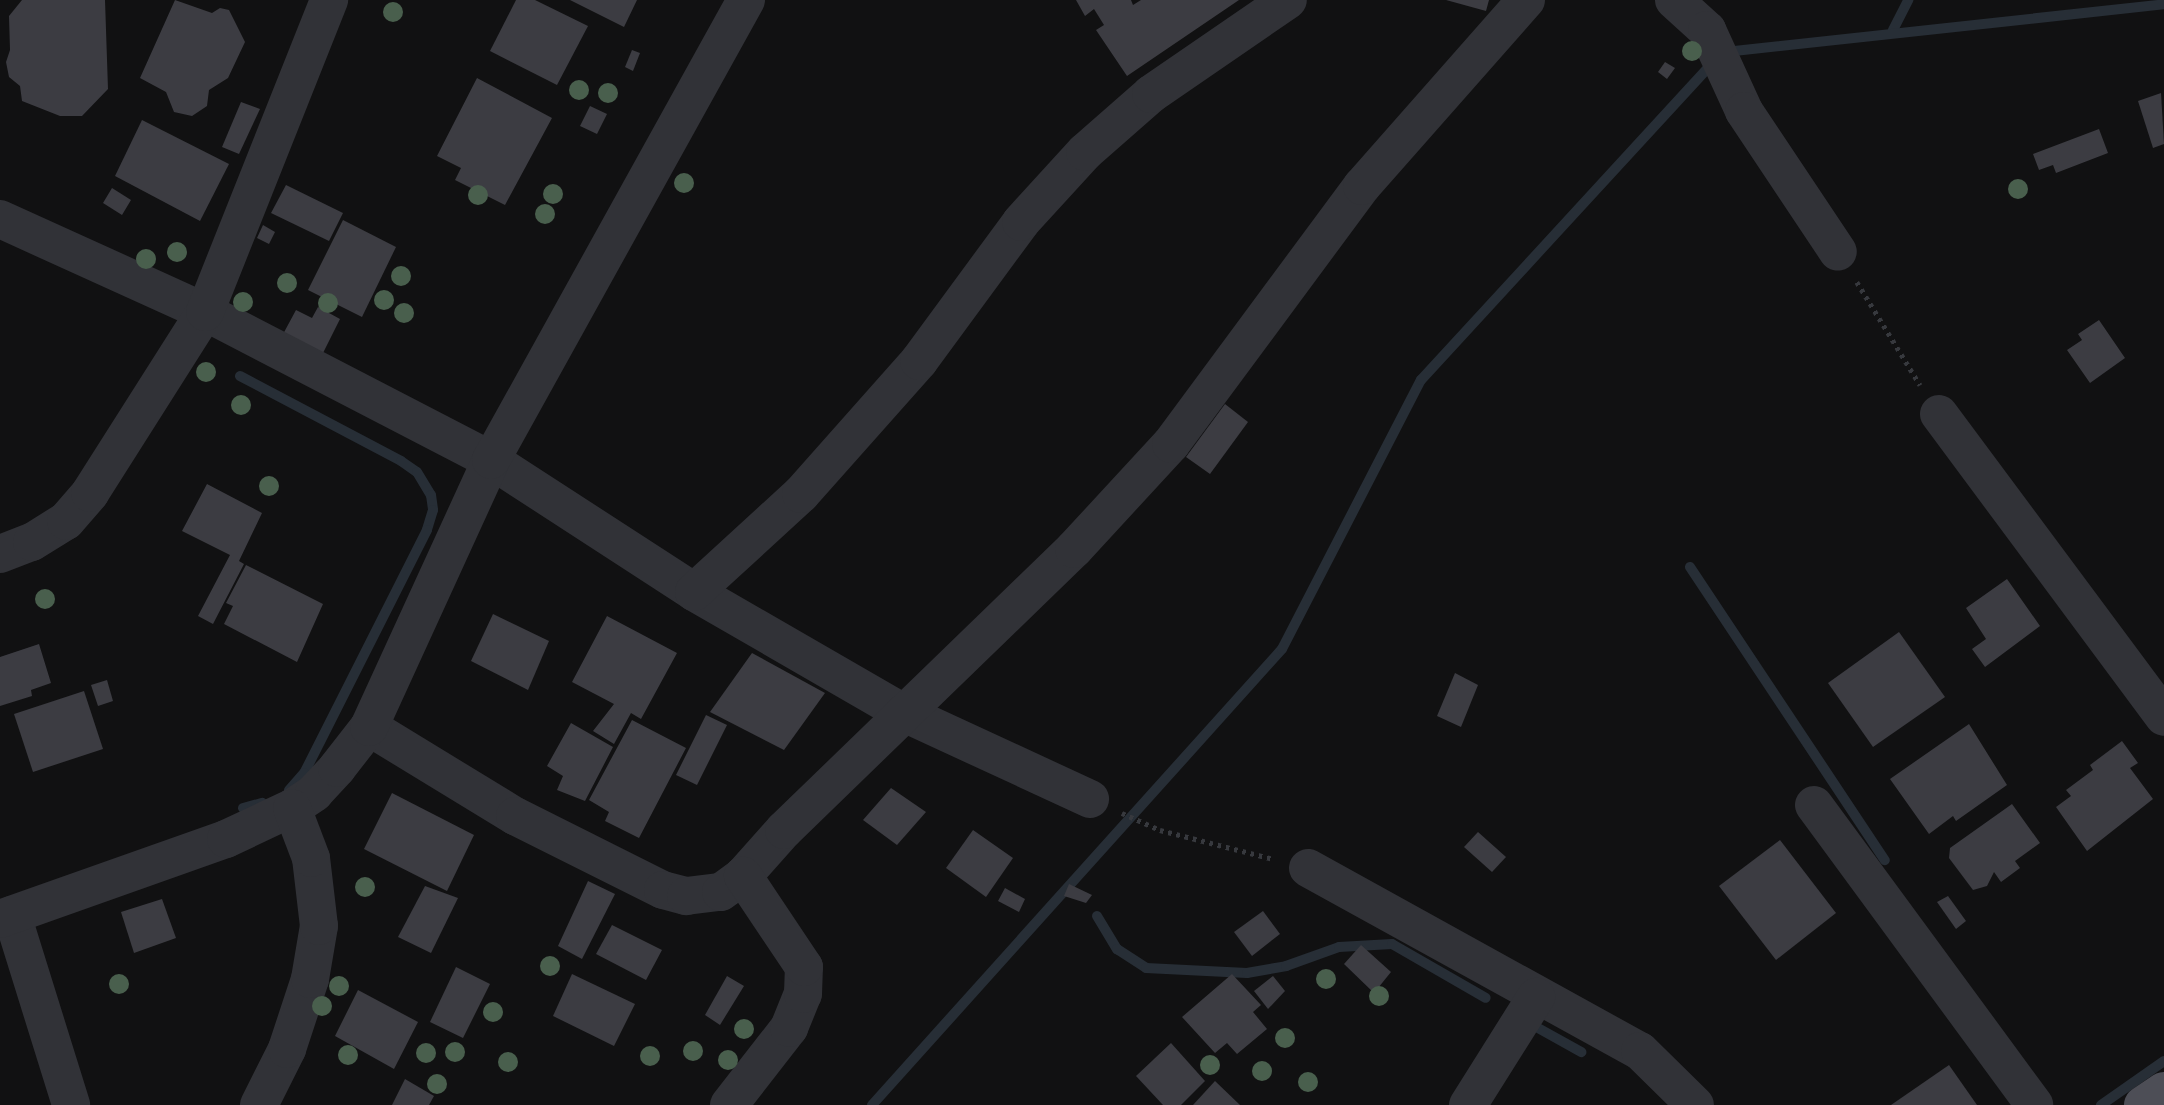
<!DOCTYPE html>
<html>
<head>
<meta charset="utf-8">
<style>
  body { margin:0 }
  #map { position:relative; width:2164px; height:1105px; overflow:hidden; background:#111112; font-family:"Roboto Condensed",sans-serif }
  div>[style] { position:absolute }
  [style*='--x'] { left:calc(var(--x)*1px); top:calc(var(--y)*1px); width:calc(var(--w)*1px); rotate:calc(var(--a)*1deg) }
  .stream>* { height:10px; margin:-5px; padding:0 5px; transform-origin:5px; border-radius:5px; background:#272e36 }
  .building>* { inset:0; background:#3c3c42 }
  .path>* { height:4.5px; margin-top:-2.25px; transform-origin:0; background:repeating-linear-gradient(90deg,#37393e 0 3.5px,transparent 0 8.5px) }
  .minor>* { height:38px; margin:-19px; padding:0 19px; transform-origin:19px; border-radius:19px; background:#313237 }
  .major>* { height:38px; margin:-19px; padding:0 19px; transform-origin:19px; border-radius:19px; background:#4d4e56 }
  .trees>* { width:20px; height:20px; margin:-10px; border-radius:50%; background:#495f4d }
  span { translate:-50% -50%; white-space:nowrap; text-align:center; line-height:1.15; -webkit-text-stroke:7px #0c0c0d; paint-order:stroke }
</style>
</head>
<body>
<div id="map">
  <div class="stream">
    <div style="--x:1893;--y:30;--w:34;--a:-63"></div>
    <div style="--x:1725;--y:52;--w:442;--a:-6.2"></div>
    <div style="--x:240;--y:376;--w:182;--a:27.8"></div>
    <div style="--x:401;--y:461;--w:19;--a:35"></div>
    <div style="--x:417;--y:472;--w:27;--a:59"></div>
    <div style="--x:431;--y:495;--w:15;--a:82"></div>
    <div style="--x:433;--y:510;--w:21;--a:107"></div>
    <div style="--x:427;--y:530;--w:272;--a:116.8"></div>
    <div style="--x:304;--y:773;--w:23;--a:131"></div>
    <div style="--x:1690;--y:567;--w:352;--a:56.4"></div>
    <div style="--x:243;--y:808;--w:20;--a:-15"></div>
    <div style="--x:1097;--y:916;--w:39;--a:59"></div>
    <div style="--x:1117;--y:949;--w:35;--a:33"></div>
    <div style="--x:1146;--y:968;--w:101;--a:2.8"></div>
    <div style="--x:1247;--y:973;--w:40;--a:-10"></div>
    <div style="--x:1286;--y:966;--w:56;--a:-19.7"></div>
    <div style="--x:1339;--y:947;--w:53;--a:-3.2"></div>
    <div style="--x:1392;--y:944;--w:108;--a:29.9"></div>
    <div style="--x:1529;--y:1023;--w:60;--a:29.1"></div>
    <div style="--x:872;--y:1105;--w:613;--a:-48.04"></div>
    <div style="--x:1282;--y:649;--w:303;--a:-62.7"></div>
    <div style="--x:1421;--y:380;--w:432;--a:-47.4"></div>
    <div style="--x:2101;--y:1105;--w:77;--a:-34.9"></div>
  </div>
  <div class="building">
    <div style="clip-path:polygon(22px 0,105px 0,108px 89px,82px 116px,60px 116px,22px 101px,20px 86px,9px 77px,6px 62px,10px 50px,9px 16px)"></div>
    <div style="clip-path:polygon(175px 0,212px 13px,220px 8px,229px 10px,245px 42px,228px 78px,209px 90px,207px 106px,192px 116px,174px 112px,166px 92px,140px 78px)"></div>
    <div style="clip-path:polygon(516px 0,535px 0,588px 26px,557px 85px,490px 51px)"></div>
    <div style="clip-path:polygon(570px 0,637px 0,624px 27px)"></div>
    <div style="clip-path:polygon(1076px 0,1131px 0,1133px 5px,1141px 0,1239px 0,1127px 76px,1096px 30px,1104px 25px,1094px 9px,1085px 16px)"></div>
    <div style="clip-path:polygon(1446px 0,1489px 0,1486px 11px)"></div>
    <div style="clip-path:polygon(632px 50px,640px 53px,633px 71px,625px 67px)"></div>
    <div style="clip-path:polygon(1665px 62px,1675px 68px,1667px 79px,1658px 72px)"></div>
    <div style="clip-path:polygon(477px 78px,552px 118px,505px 205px,455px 180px,461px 168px,437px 156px)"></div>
    <div style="clip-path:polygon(2161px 93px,2164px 144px,2153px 148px,2138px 101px)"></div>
    <div style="clip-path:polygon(241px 102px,260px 109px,239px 154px,222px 147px)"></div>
    <div style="clip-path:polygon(590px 106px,607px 114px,597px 134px,580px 126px)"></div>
    <div style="clip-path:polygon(142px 120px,229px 164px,200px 221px,115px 176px)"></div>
    <div style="clip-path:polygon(2099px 129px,2108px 153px,2056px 173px,2053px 165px,2039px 170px,2033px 154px)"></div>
    <div style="clip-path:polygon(286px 185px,343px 213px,329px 241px,271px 213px)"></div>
    <div style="clip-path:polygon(112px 188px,131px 200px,122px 215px,103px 203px)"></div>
    <div style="clip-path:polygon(343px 220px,396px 247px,362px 317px,308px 290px)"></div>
    <div style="clip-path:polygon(263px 225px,275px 232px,269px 244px,257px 238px)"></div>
    <div style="clip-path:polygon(318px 307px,340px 319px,321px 357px,282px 336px,296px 310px,312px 318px)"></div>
    <div style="clip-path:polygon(2099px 320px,2125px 358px,2090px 383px,2067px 350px,2082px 340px,2078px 334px)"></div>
    <div style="clip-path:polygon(1225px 404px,1248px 422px,1210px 474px,1186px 457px)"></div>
    <div style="clip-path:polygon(207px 484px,262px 513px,239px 561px,244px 564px,213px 624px,198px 616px,230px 555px,182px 531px)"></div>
    <div style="clip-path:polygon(246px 565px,323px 604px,297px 662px,224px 624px,233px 606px,226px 603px)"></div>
    <div style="clip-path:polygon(2007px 579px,2040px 626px,1985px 667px,1972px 649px,1986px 639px,1966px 608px)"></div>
    <div style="clip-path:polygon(493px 614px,549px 641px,528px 690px,471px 661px)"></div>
    <div style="clip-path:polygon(607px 616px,677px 653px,641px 719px,631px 713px,614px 744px,593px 731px,614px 704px,572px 682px)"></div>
    <div style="clip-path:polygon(1899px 632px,1945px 697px,1873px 747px,1828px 683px)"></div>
    <div style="clip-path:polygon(39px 644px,51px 683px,31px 690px,32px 696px,0 706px,0 657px)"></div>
    <div style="clip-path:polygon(752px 653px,825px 693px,784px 750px,710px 712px)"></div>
    <div style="clip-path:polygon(1455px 673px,1478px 685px,1461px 727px,1437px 716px)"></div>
    <div style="clip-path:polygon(107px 680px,113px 701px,98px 706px,91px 685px)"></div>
    <div style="clip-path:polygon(84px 691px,103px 749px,33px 772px,14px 714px)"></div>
    <div style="clip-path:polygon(706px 715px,727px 725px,697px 785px,676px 775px)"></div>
    <div style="clip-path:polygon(632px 720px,686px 748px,639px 838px,605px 821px,609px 812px,589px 800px)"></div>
    <div style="clip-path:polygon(571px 723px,613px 747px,585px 801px,557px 790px,563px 776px,547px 766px)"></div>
    <div style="clip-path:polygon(1969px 724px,2007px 785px,1956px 821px,1953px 816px,1929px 834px,1890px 779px)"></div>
    <div style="clip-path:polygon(2122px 741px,2138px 763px,2130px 768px,2153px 799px,2087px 851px,2056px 807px,2071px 796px,2066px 790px,2093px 770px,2090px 765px)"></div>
    <div style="clip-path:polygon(891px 788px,926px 812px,897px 845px,863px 820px)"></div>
    <div style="clip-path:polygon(392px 793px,474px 835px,447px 891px,364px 849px)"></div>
    <div style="clip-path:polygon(2012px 804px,2040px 843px,2015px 861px,2020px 868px,2001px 882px,1994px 872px,1987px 886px,1973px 890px,1949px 858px,1950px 848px)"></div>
    <div style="clip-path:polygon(973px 830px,1013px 858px,986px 897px,946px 868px)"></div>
    <div style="clip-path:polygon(1478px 832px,1506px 857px,1492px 872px,1464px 847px)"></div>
    <div style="clip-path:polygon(1780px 840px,1836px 913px,1776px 960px,1719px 886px)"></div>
    <div style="clip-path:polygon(588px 881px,615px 894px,582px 959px,558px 946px)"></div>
    <div style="clip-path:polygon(1069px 884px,1092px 895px,1086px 903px,1064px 896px)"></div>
    <div style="clip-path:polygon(425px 886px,458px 898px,431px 953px,398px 937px)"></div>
    <div style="clip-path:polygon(1005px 888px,1025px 899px,1019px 912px,998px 901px)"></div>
    <div style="clip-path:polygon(1948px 896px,1966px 921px,1956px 929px,1937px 902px)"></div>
    <div style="clip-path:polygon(162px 899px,176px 938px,134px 953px,121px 912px)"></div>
    <div style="clip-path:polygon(1263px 911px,1280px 934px,1252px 956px,1234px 932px)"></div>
    <div style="clip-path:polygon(612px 925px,662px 950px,646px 980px,596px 954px)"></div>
    <div style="clip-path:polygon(1361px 945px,1391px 972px,1374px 993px,1344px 964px)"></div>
    <div style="clip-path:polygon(456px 967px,490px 984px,463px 1038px,430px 1022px)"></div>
    <div style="clip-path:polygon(572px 974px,635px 1004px,614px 1046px,553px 1016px)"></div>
    <div style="clip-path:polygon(1232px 974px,1261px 1005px,1253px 1012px,1267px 1029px,1237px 1054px,1227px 1043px,1215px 1053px,1182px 1017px)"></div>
    <div style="clip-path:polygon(727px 976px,744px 986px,720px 1025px,705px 1015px)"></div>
    <div style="clip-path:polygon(1273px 976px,1285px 991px,1268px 1009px,1254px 991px)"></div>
    <div style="clip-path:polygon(358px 990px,418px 1022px,394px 1069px,335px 1036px)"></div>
    <div style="clip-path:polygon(1171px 1043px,1205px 1081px,1181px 1105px,1163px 1105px,1136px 1076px)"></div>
    <div style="clip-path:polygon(1949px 1065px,1977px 1105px,1891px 1105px)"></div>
    <div style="clip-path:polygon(405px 1079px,434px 1096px,429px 1105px,392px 1105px)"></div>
    <div style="clip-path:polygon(1215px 1081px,1240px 1105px,1193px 1105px)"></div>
  </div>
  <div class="path">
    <div style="--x:1857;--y:282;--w:121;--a:58.5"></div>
    <div style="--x:1122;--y:813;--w:42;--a:24.1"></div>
    <div style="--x:1160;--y:830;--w:118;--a:14.3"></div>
  </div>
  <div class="minor">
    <div style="--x:1674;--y:0;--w:45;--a:42.3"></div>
    <div style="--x:1707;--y:30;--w:89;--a:65.4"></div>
    <div style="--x:1744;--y:111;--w:169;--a:56.3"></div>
    <div style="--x:0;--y:219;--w:225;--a:24.4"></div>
    <div style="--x:205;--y:312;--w:322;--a:27.4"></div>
    <div style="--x:491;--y:460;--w:242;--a:33"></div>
    <div style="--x:694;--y:592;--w:242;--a:30"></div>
    <div style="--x:904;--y:713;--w:205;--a:24.8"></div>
    <div style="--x:1939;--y:414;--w:377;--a:53.4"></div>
    <div style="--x:0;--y:554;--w:34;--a:-21"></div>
    <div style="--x:32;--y:542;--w:40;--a:-32"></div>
    <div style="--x:66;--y:521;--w:37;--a:-49"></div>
    <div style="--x:90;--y:493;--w:214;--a:-57.6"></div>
    <div style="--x:205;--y:312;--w:336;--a:-68.3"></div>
    <div style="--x:694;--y:592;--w:145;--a:-42.5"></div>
    <div style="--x:801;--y:494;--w:178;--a:-48.4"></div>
    <div style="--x:919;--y:361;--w:172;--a:-53.7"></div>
    <div style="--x:1021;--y:222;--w:95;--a:-47.6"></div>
    <div style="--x:1085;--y:152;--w:88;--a:-41.3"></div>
    <div style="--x:1151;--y:94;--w:166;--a:-34.5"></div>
    <div style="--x:369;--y:727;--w:171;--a:31.4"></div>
    <div style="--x:515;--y:816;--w:165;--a:26.6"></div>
    <div style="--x:663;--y:890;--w:24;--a:15"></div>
    <div style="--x:686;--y:896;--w:35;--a:-7"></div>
    <div style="--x:721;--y:892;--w:27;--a:-36"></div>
    <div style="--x:743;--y:876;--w:62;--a:-48.3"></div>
    <div style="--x:784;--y:830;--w:404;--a:-44.1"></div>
    <div style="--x:1074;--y:549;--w:143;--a:-47.3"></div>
    <div style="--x:1171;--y:444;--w:321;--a:-53.5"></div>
    <div style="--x:1362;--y:186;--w:248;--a:-48.6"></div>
    <div style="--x:1814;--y:805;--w:372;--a:53.7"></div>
    <div style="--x:1308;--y:868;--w:379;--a:28.9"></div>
    <div style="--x:1640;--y:1051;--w:77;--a:44.5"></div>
    <div style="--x:12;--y:915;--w:199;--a:72.7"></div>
    <div style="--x:0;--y:919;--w:240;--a:-19.5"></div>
    <div style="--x:226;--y:839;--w:73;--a:-25.2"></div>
    <div style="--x:292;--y:808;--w:27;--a:-34"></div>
    <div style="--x:314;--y:793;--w:34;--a:-47"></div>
    <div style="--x:337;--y:768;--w:52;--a:-52"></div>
    <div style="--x:369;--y:727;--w:294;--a:-65.4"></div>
    <div style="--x:491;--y:460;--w:526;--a:-61"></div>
    <div style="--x:259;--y:1105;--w:63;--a:-63.4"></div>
    <div style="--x:287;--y:1049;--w:74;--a:-71.8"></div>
    <div style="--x:310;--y:979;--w:54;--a:-80.4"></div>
    <div style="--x:319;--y:926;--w:68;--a:-96.7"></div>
    <div style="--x:311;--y:858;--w:53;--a:-110.8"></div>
    <div style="--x:729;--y:1105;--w:98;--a:-52.1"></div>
    <div style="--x:789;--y:1028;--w:37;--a:-68"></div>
    <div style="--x:803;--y:994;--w:27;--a:-88"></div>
    <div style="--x:804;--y:967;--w:110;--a:-123.8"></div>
    <div style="--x:1468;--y:1105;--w:128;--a:-57.8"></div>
  </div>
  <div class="major">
    <div style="--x:2143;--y:1105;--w:25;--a:-34"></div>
  </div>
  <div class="trees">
    <div style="left:393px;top:12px"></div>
    <div style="left:1692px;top:51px"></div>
    <div style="left:579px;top:90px"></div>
    <div style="left:608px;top:93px"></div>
    <div style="left:684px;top:183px"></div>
    <div style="left:2018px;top:189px"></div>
    <div style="left:553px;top:194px"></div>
    <div style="left:478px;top:195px"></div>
    <div style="left:545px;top:214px"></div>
    <div style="left:177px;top:252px"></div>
    <div style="left:146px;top:259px"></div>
    <div style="left:401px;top:276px"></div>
    <div style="left:287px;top:283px"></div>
    <div style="left:384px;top:300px"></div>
    <div style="left:243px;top:302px"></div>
    <div style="left:328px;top:303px"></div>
    <div style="left:404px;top:313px"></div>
    <div style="left:206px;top:372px"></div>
    <div style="left:241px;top:405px"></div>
    <div style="left:269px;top:486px"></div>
    <div style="left:45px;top:599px"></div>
    <div style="left:365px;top:887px"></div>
    <div style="left:550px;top:966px"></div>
    <div style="left:1326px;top:979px"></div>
    <div style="left:119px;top:984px"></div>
    <div style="left:339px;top:986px"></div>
    <div style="left:1379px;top:996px"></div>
    <div style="left:322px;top:1006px"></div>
    <div style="left:493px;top:1012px"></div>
    <div style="left:744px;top:1029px"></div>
    <div style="left:1285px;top:1038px"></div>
    <div style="left:693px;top:1051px"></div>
    <div style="left:455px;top:1052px"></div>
    <div style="left:426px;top:1053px"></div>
    <div style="left:348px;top:1055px"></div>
    <div style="left:650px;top:1056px"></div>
    <div style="left:728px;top:1060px"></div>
    <div style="left:508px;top:1062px"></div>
    <div style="left:1210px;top:1065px"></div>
    <div style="left:1262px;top:1071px"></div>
    <div style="left:1308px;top:1082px"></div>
    <div style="left:437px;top:1084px"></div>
  </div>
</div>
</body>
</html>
